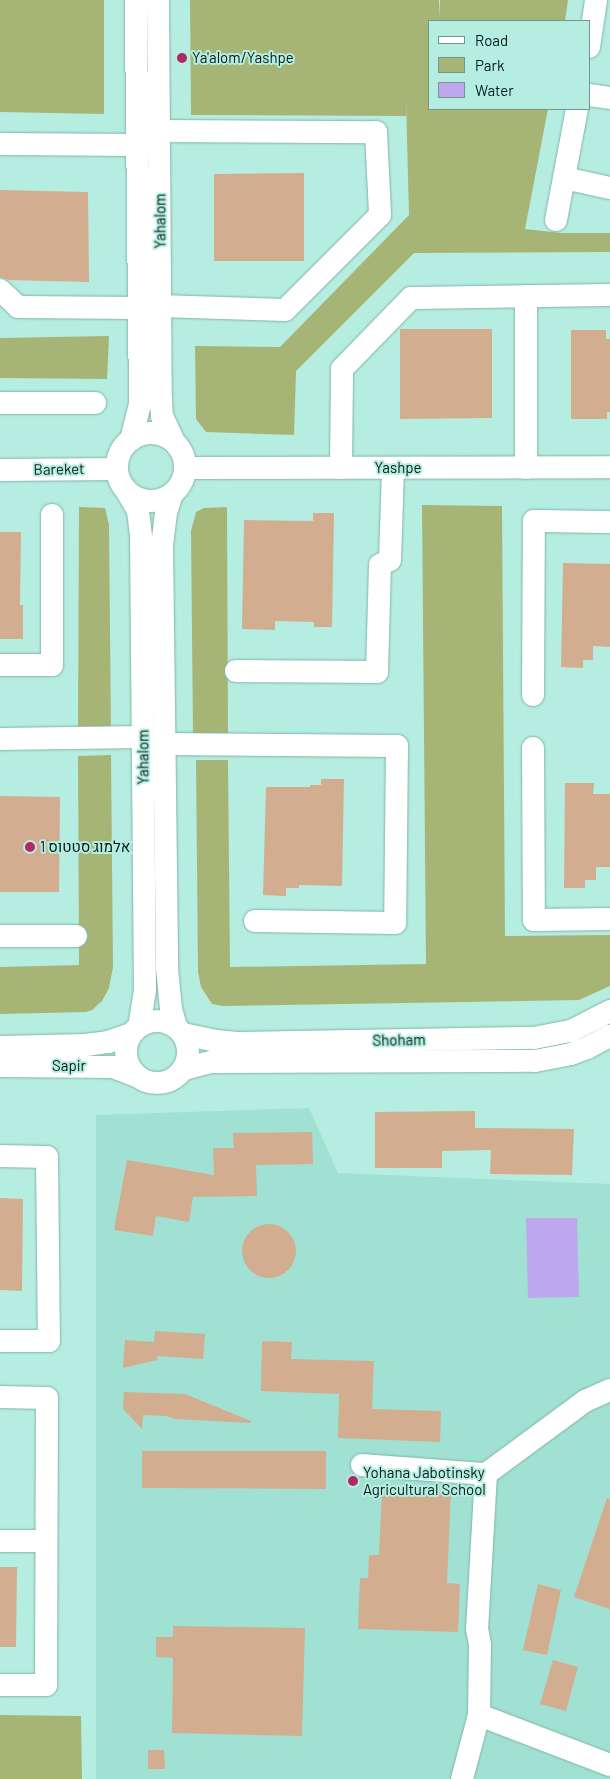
<!DOCTYPE html>
<html>
<head>
<meta charset="utf-8">
<style>
  body { margin:0 }
  #map { position:relative; width:610px; height:1779px; overflow:hidden; background:#b6ede1; font-family:Barlow,Heebo,sans-serif }
  div>[style] { position:absolute }
  [style*='--x'] { left:calc(var(--x)*1px); top:calc(var(--y)*1px); width:calc(var(--w)*1px); rotate:calc(var(--a)*1deg) }
  .built>* { inset:0; background:#a1e1d3 }
  .green>* { inset:0; background:#a6b576 }
  .water>* { inset:0; background:#bfa7f0 }
  .building>* { inset:0; background:#d2ad90 }
  .round { border-radius:50% }
  .roads { filter:drop-shadow(0 0 1px #80b5a9) drop-shadow(0 0 1px #80b5a9) }
  .minor>* { height:22px; margin:-11px; padding:0 11px; transform-origin:11px; border-radius:11px; background:#fff }
  .minor>.ring { margin:-11px; padding:0; box-sizing:content-box; background:none; border:22px solid #fff; border-radius:50% }
  .dots>* { width:14px; height:14px; translate:-50% -50%; box-sizing:border-box; border:2px solid #b6ede1; border-radius:50% }
  span { translate:-50% -50%; white-space:nowrap; text-align:center; line-height:1.15; -webkit-text-stroke:4px #b6ede1; paint-order:stroke }
  .poi-label { font-size:15px; color:#051b17 }
  .left { translate:0 -50%; text-align:left }
  .street-label { font-size:15px; color:#051b17 }
  .legend { position:absolute; left:428px; top:20px; width:162px; height:90px; box-sizing:border-box; background:#b6ede1; border:1px solid #6f9990; margin:0; padding:6px 9px; list-style:none; font-size:15px; color:#051b17 }
  .legend li { display:flex; align-items:center; gap:10px; height:25px }
  .legend b { width:25px; border:1px solid #6f9990 }
</style>
</head>
<body>
<div id="map">
  <div class="built">
    <div style="clip-path:polygon(309px 1108px,338px 1173px,610px 1184px,610px 1779px,96px 1779px,96px 1115px)"></div>
  </div>
  <div class="green">
    <div style="clip-path:polygon(0 0,104px 0,104px 114px,0 112px)"></div>
    <div style="clip-path:polygon(190px 0,439px 0,440px 19px,440px 0,568px 0,565px 21px,429px 21px,429px 109px,548px 109px,525px 229px,561px 233px,610px 233px,610px 252px,414px 253px,296px 371px,294px 435px,206px 432px,196px 419px,195px 346px,280px 347px,409px 215px,406px 100px,406px 116px,191px 115px)"></div>
    <div style="clip-path:polygon(109px 336px,107px 379px,0 378px,0 338px)"></div>
    <div style="clip-path:polygon(422px 505px,502px 506px,505px 936px,610px 935px,610px 986px,579px 1000px,223px 1006px,212px 1004px,201px 987px,198px 972px,196px 760px,228px 760px,230px 967px,426px 964px)"></div>
    <div style="clip-path:polygon(79px 507px,105px 508px,109px 525px,111px 731px,78px 732px)"></div>
    <div style="clip-path:polygon(227px 507px,228px 734px,193px 734px,191px 531px,196px 512px,204px 508px)"></div>
    <div style="clip-path:polygon(111px 755px,113px 967px,109px 988px,102px 1001px,92px 1010px,86px 1012px,0 1014px,0 967px,79px 965px,78px 756px)"></div>
    <div style="clip-path:polygon(0 1715px,81px 1716px,82px 1779px,0 1779px)"></div>
  </div>
  <div class="water">
    <div style="clip-path:polygon(526px 1218px,577px 1218px,579px 1297px,528px 1298px)"></div>
  </div>
  <div class="building">
    <div style="clip-path:polygon(304px 173px,304px 261px,214px 261px,214px 174px)"></div>
    <div style="clip-path:polygon(0 190px,88px 192px,89px 282px,9px 280px,0 277px)"></div>
    <div style="clip-path:polygon(400px 329px,492px 329px,492px 418px,400px 419px)"></div>
    <div style="clip-path:polygon(571px 330px,606px 330px,606px 339px,610px 339px,610px 412px,607px 412px,607px 419px,571px 419px)"></div>
    <div style="clip-path:polygon(313px 513px,334px 513px,332px 627px,314px 627px,314px 622px,275px 621px,275px 630px,242px 629px,244px 520px,313px 521px)"></div>
    <div style="clip-path:polygon(0 532px,21px 532px,20px 605px,23px 605px,23px 639px,0 639px)"></div>
    <div style="clip-path:polygon(563px 563px,610px 564px,610px 647px,593px 646px,593px 660px,583px 660px,583px 668px,561px 667px)"></div>
    <div style="clip-path:polygon(321px 779px,344px 779px,342px 886px,299px 885px,299px 888px,286px 888px,286px 896px,263px 895px,266px 787px,310px 787px,310px 785px,321px 785px)"></div>
    <div style="clip-path:polygon(565px 783px,594px 783px,593px 794px,610px 794px,610px 867px,596px 867px,596px 880px,585px 880px,585px 888px,564px 888px)"></div>
    <div style="clip-path:polygon(0 796px,60px 797px,59px 892px,0 892px)"></div>
    <div style="clip-path:polygon(475px 1111px,475px 1128px,574px 1129px,572px 1175px,490px 1174px,491px 1150px,442px 1151px,442px 1168px,375px 1168px,375px 1112px)"></div>
    <div style="clip-path:polygon(312px 1132px,313px 1164px,256px 1165px,257px 1196px,193px 1197px,189px 1222px,156px 1216px,153px 1236px,114px 1230px,127px 1160px,214px 1175px,213px 1148px,234px 1148px,233px 1133px)"></div>
    <div style="clip-path:polygon(0 1198px,23px 1199px,22px 1291px,0 1290px)"></div>
    <div class="round" style="left:242px;top:1224px;width:54px;height:54px"></div>
    <div style="clip-path:polygon(155px 1331px,205px 1334px,203px 1359px,158px 1356px,157px 1360px,123px 1368px,125px 1340px,154px 1342px)"></div>
    <div style="clip-path:polygon(262px 1341px,292px 1342px,291px 1359px,374px 1361px,372px 1409px,441px 1411px,440px 1442px,338px 1438px,339px 1394px,261px 1391px)"></div>
    <div style="clip-path:polygon(124px 1392px,185px 1394px,251px 1421px,251px 1423px,175px 1419px,167px 1416px,143px 1415px,142px 1429px,123px 1409px)"></div>
    <div style="clip-path:polygon(142px 1451px,326px 1451px,326px 1489px,142px 1488px)"></div>
    <div style="clip-path:polygon(382px 1490px,451px 1493px,447px 1583px,460px 1584px,458px 1632px,358px 1629px,360px 1578px,368px 1578px,369px 1555px,379px 1555px)"></div>
    <div style="clip-path:polygon(607px 1498px,610px 1499px,610px 1609px,574px 1597px)"></div>
    <div style="clip-path:polygon(0 1567px,17px 1567px,16px 1647px,0 1647px)"></div>
    <div style="clip-path:polygon(538px 1584px,561px 1590px,547px 1655px,523px 1650px)"></div>
    <div style="clip-path:polygon(173px 1626px,305px 1628px,302px 1736px,172px 1733px,173px 1658px,156px 1657px,156px 1637px,173px 1637px)"></div>
    <div style="clip-path:polygon(553px 1660px,578px 1667px,566px 1711px,540px 1704px)"></div>
    <div style="clip-path:polygon(148px 1750px,164px 1750px,165px 1769px,148px 1769px)"></div>
  </div>
  <div class="roads">
    <div class="minor">
      <div style="--x:158;--y:0;--w:399;--a:89.6"></div>
      <div style="--x:161;--y:399;--w:17;--a:87"></div>
      <div style="--x:162;--y:416;--w:26;--a:65"></div>
      <div style="--x:589;--y:47;--w:48;--a:-81.5"></div>
      <div style="--x:589;--y:95;--w:21;--a:8"></div>
      <div style="--x:159;--y:131;--w:217;--a:0.3"></div>
      <div style="--x:376;--y:132;--w:83;--a:87.2"></div>
      <div style="--x:380;--y:215;--w:134;--a:135"></div>
      <div style="--x:285;--y:310;--w:125;--a:-178.2"></div>
      <div style="--x:0;--y:144;--w:138;--a:0.4"></div>
      <div style="--x:564;--y:178;--w:47;--a:12.3"></div>
      <div style="--x:556;--y:220;--w:113;--a:-79.3"></div>
      <div style="--x:0;--y:290;--w:25;--a:43"></div>
      <div style="--x:18;--y:307;--w:121;--a:0.5"></div>
      <div style="--x:526;--y:296;--w:172;--a:90"></div>
      <div style="--x:0;--y:403;--w:95;--a:0"></div>
      <div class="ring" style="left:117px;top:433px;width:46px;height:46px"></div>
      <div style="--x:131;--y:440;--w:36;--a:-76"></div>
      <div style="--x:140;--y:405;--w:405;--a:-90.6"></div>
      <div style="--x:185;--y:468;--w:425;--a:-0.1"></div>
      <div style="--x:341;--y:468;--w:99;--a:-89.4"></div>
      <div style="--x:342;--y:369;--w:99;--a:-45.8"></div>
      <div style="--x:411;--y:298;--w:199;--a:-0.9"></div>
      <div style="--x:0;--y:470;--w:117;--a:-0.5"></div>
      <div style="--x:126;--y:490;--w:24;--a:60"></div>
      <div style="--x:138;--y:511;--w:26;--a:83"></div>
      <div style="--x:141;--y:537;--w:453;--a:89.5"></div>
      <div style="--x:145;--y:990;--w:36;--a:99"></div>
      <div style="--x:172;--y:494;--w:20;--a:108"></div>
      <div style="--x:166;--y:513;--w:31;--a:97"></div>
      <div style="--x:162;--y:544;--w:424;--a:89.3"></div>
      <div style="--x:167;--y:968;--w:41;--a:84.4"></div>
      <div style="--x:171;--y:1009;--w:18;--a:74"></div>
      <div style="--x:0;--y:665;--w:52;--a:0"></div>
      <div style="--x:52;--y:665;--w:150;--a:-90"></div>
      <div style="--x:236;--y:671;--w:141;--a:0.4"></div>
      <div style="--x:377;--y:672;--w:107;--a:-88.4"></div>
      <div style="--x:380;--y:565;--w:11;--a:-27"></div>
      <div style="--x:390;--y:560;--w:92;--a:-88.1"></div>
      <div style="--x:533;--y:695;--w:174;--a:-89.7"></div>
      <div style="--x:534;--y:521;--w:76;--a:0.8"></div>
      <div style="--x:0;--y:739;--w:143;--a:-0.8"></div>
      <div style="--x:165;--y:744;--w:232;--a:0.5"></div>
      <div style="--x:397;--y:746;--w:177;--a:90.6"></div>
      <div style="--x:395;--y:923;--w:140;--a:-179.2"></div>
      <div style="--x:533;--y:748;--w:172;--a:89.7"></div>
      <div style="--x:534;--y:920;--w:76;--a:-0.8"></div>
      <div style="--x:0;--y:936;--w:76;--a:0"></div>
      <div class="ring" style="left:126px;top:1021px;width:40px;height:40px"></div>
      <div style="--x:183;--y:1034;--w:34;--a:12"></div>
      <div style="--x:216;--y:1041;--w:24;--a:5"></div>
      <div style="--x:240;--y:1043;--w:294;--a:-1"></div>
      <div style="--x:534;--y:1038;--w:38;--a:-11"></div>
      <div style="--x:571;--y:1031;--w:44;--a:-27.1"></div>
      <div style="--x:0;--y:1047;--w:85;--a:-1.3"></div>
      <div style="--x:85;--y:1045;--w:23;--a:-7"></div>
      <div style="--x:108;--y:1042;--w:24;--a:-19"></div>
      <div style="--x:0;--y:1066;--w:113;--a:0.5"></div>
      <div style="--x:113;--y:1067;--w:25;--a:21"></div>
      <div style="--x:184;--y:1069;--w:28;--a:-15"></div>
      <div style="--x:211;--y:1062;--w:324;--a:-0.2"></div>
      <div style="--x:535;--y:1061;--w:37;--a:-11"></div>
      <div style="--x:571;--y:1054;--w:17;--a:-21"></div>
      <div style="--x:587;--y:1048;--w:26;--a:-28"></div>
      <div style="--x:0;--y:1156;--w:47;--a:1.2"></div>
      <div style="--x:47;--y:1157;--w:184;--a:89.4"></div>
      <div style="--x:49;--y:1341;--w:49;--a:180"></div>
      <div style="--x:0;--y:1397;--w:47;--a:1.2"></div>
      <div style="--x:47;--y:1398;--w:287;--a:90.2"></div>
      <div style="--x:46;--y:1685;--w:46;--a:180"></div>
      <div style="--x:362;--y:1465;--w:124;--a:4.2"></div>
      <div style="--x:486;--y:1474;--w:155;--a:93.3"></div>
      <div style="--x:477;--y:1629;--w:16;--a:79"></div>
      <div style="--x:480;--y:1645;--w:70;--a:90.8"></div>
      <div style="--x:479;--y:1715;--w:66;--a:104.9"></div>
      <div style="--x:486;--y:1474;--w:123;--a:-36.4"></div>
      <div style="--x:585;--y:1401;--w:27;--a:-24"></div>
      <div style="--x:0;--y:1541;--w:46;--a:0"></div>
      <div style="--x:479;--y:1715;--w:140;--a:20.9"></div>
    </div>
  </div>
  <div class="dots">
    <div style="left:182px;top:58px;background:#b22765"></div>
    <div style="left:30px;top:847px;background:#b22765"></div>
    <div style="left:353px;top:1481px;background:#b22765"></div>
  </div>
  <div class="poi-label">
    <span class="left" style="left:192px;top:58px">Ya'alom/Yashpe</span>
    <span class="left" style="left:40px;top:847px">אלמוג סטטוס 1</span>
    <span class="left" style="left:363px;top:1481px">Yohana Jabotinsky<br>Agricultural School</span>
  </div>
  <div class="street-label">
    <span style="left:160px;top:221px;rotate:-90deg">Yahalom</span>
    <span style="left:398px;top:468px">Yashpe</span>
    <span style="left:59px;top:469px;rotate:-1deg">Bareket</span>
    <span style="left:143px;top:757px;rotate:-90deg">Yahalom</span>
    <span style="left:399px;top:1040px;rotate:-1deg">Shoham</span>
    <span style="left:69px;top:1066px">Sapir</span>
  </div>
  <ul class="legend">
  <li><b style="height:6px;background:#fff"></b>Road</li>
  <li><b style="height:14px;background:#a6b576"></b>Park</li>
  <li><b style="height:14px;background:#bfa7f0"></b>Water</li>
  </ul>
</div>
</body>
</html>
